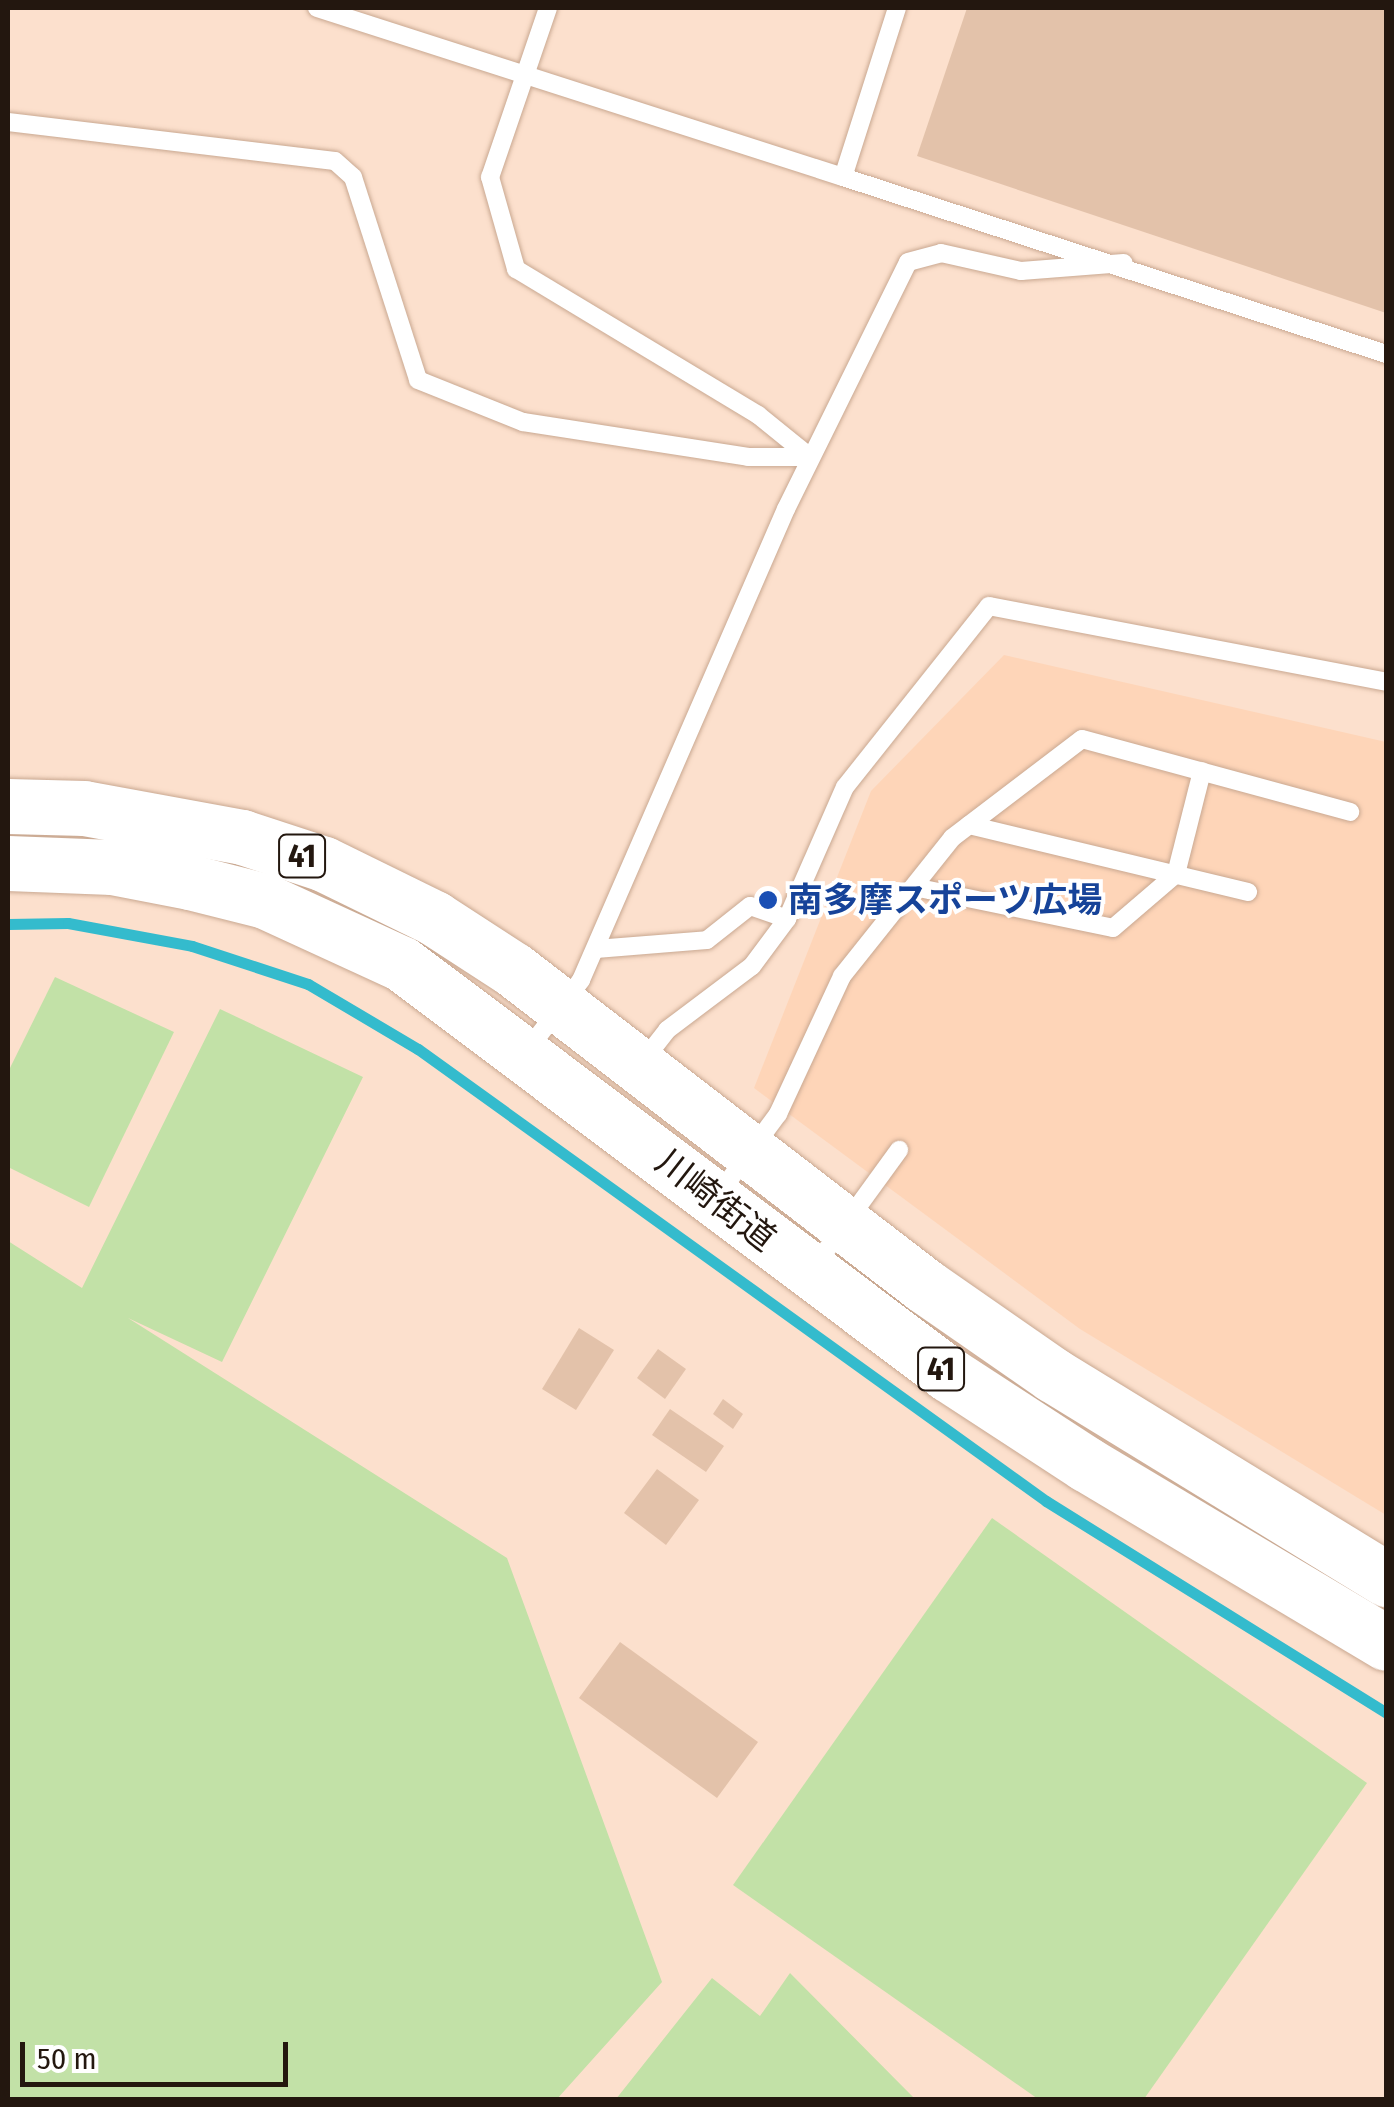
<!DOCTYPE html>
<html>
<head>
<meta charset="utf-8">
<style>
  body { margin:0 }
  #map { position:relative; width:1394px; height:2107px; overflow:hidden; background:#fce0cd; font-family:"Fira Sans Condensed","Noto Sans JP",sans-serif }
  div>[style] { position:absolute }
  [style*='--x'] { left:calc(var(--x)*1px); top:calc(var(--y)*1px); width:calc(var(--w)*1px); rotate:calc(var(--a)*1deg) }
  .built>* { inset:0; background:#fed5b8 }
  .green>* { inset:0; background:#c2e1a7 }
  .stream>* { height:11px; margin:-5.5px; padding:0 5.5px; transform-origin:5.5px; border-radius:5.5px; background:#34bbcd }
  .building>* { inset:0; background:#e3c2aa }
  .roads { filter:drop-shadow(0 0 2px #c9a891) drop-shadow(0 0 2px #c9a891) }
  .lane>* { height:18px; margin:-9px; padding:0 9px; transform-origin:9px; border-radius:9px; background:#fff }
  .primary>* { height:55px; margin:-27.5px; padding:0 27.5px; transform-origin:27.5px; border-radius:27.5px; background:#fff }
  .dots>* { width:28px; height:28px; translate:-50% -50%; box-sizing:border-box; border:5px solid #fff; border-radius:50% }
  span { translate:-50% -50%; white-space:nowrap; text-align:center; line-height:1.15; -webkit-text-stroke:8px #fff; paint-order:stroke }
  .shield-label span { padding:2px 8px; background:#fff; border:2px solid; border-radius:8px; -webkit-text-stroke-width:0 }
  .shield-label { font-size:32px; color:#23170f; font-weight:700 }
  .transit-label { font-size:35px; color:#164399; font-weight:700 }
  .left { translate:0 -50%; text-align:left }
  .street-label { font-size:35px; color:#23170f }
  .frame { position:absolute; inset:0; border:10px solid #23170f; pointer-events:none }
  .scale { position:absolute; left:20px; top:2042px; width:268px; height:45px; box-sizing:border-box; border:5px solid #23170f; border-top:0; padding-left:12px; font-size:30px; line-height:35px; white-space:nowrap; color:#23170f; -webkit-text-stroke:8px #fff; paint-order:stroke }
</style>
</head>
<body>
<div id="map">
  <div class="built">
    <div style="clip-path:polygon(1004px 655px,1386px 742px,1386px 1515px,1080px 1329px,754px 1088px,871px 791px)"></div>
  </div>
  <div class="green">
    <div style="clip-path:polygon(55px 977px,174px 1032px,89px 1207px,8px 1167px,8px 1072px)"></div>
    <div style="clip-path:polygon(220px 1009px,363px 1077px,222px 1362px,128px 1318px,507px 1558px,662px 1982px,557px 2099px,8px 2099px,8px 1241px,82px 1288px)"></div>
    <div style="clip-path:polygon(992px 1518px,1367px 1783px,1144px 2099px,1038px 2099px,733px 1885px)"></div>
    <div style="clip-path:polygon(790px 1973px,915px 2099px,616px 2099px,712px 1978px,760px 2016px)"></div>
  </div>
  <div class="stream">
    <div style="--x:8;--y:924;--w:60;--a:-1"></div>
    <div style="--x:68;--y:923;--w:126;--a:10.5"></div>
    <div style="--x:192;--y:946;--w:122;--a:18.1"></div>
    <div style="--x:308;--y:984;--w:128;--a:30.6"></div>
    <div style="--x:418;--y:1049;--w:774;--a:35.74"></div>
    <div style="--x:1046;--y:1501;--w:401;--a:31.9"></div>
  </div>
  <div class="building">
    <div style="clip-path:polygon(967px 8px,1386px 8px,1386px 313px,917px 156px)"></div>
    <div style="clip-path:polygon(579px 1328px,614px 1350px,576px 1410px,542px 1389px)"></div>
    <div style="clip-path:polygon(658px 1349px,686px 1369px,665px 1399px,637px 1378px)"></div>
    <div style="clip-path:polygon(723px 1399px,743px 1414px,733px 1429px,713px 1414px)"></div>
    <div style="clip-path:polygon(670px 1409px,724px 1446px,706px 1472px,652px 1435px)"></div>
    <div style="clip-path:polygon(657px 1469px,699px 1500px,666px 1545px,624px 1513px)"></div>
    <div style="clip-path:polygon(620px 1642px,758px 1742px,717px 1798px,579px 1698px)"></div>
  </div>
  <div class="roads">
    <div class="lane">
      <div style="--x:317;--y:8;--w:552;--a:17.81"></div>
      <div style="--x:548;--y:8;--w:179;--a:108.9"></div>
      <div style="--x:490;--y:177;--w:96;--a:74.2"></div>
      <div style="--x:516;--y:269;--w:283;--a:31.1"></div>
      <div style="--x:758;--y:415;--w:67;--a:38.9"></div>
      <div style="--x:897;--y:8;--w:177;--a:107.7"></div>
      <div style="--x:843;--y:177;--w:571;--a:18.05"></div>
      <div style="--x:8;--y:122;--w:329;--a:6.8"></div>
      <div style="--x:335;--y:161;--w:24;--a:42"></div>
      <div style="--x:353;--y:177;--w:213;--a:72.2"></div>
      <div style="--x:418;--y:380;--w:113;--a:21.8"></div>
      <div style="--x:523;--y:422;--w:228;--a:8.8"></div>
      <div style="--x:748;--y:457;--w:62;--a:0"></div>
      <div style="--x:969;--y:825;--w:287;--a:13.5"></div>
      <div style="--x:914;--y:887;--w:203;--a:11.6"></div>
      <div style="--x:1113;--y:928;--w:83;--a:-40.6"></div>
      <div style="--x:1176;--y:874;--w:106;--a:-75.8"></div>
      <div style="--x:596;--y:949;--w:111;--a:-4.6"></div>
      <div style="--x:707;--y:940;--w:55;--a:-38.3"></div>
      <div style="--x:750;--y:906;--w:39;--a:19"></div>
      <div style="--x:526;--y:1052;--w:91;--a:-52.6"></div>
      <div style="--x:581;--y:980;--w:514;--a:-66.48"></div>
      <div style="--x:786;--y:509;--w:275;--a:-63.7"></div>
      <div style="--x:908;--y:262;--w:34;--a:-15"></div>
      <div style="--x:941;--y:253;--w:82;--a:12.7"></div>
      <div style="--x:1021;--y:271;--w:103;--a:-4.4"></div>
      <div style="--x:643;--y:1061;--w:39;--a:-52"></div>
      <div style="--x:667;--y:1030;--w:106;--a:-37"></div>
      <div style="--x:752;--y:966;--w:59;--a:-53.3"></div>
      <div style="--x:787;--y:919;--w:144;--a:-66.3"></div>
      <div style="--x:845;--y:787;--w:231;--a:-51.5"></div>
      <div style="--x:989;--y:606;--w:404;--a:10.8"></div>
      <div style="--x:718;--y:1195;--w:101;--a:-53.5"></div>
      <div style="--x:778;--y:1114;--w:152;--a:-65.1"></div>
      <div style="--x:842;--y:976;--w:176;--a:-51.4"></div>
      <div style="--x:952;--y:838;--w:163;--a:-37.3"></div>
      <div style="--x:1082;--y:739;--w:278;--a:15.2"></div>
      <div style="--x:814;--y:1267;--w:145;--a:-54"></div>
    </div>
    <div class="primary">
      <div style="--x:8;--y:806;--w:76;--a:1.5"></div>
      <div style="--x:84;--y:808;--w:161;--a:10.4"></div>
      <div style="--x:242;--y:837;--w:86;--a:18.2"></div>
      <div style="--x:324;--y:864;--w:123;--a:26.1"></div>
      <div style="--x:434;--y:918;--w:95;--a:33"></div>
      <div style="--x:514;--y:970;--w:518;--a:37.56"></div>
      <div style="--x:925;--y:1286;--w:156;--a:34.8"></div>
      <div style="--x:1053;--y:1375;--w:391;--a:31.5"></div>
      <div style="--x:8;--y:863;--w:104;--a:2.2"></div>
      <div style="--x:112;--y:867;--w:79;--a:10.9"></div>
      <div style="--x:190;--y:882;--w:77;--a:14.2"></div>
      <div style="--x:265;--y:901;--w:151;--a:24.7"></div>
      <div style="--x:402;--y:964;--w:683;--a:36.9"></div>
      <div style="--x:948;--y:1374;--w:165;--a:33.1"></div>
      <div style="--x:1086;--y:1464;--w:349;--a:30.8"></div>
    </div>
  </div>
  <div class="dots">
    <div style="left:768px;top:900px;background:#1a4fb4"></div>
  </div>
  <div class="shield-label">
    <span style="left:302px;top:856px">41</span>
    <span style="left:941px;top:1369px">41</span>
  </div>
  <div class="transit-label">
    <span class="left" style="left:788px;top:900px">南多摩スポーツ広場</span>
  </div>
  <div class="street-label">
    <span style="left:716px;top:1200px;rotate:38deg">川崎街道</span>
  </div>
  <div class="frame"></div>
  <div class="scale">50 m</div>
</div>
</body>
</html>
